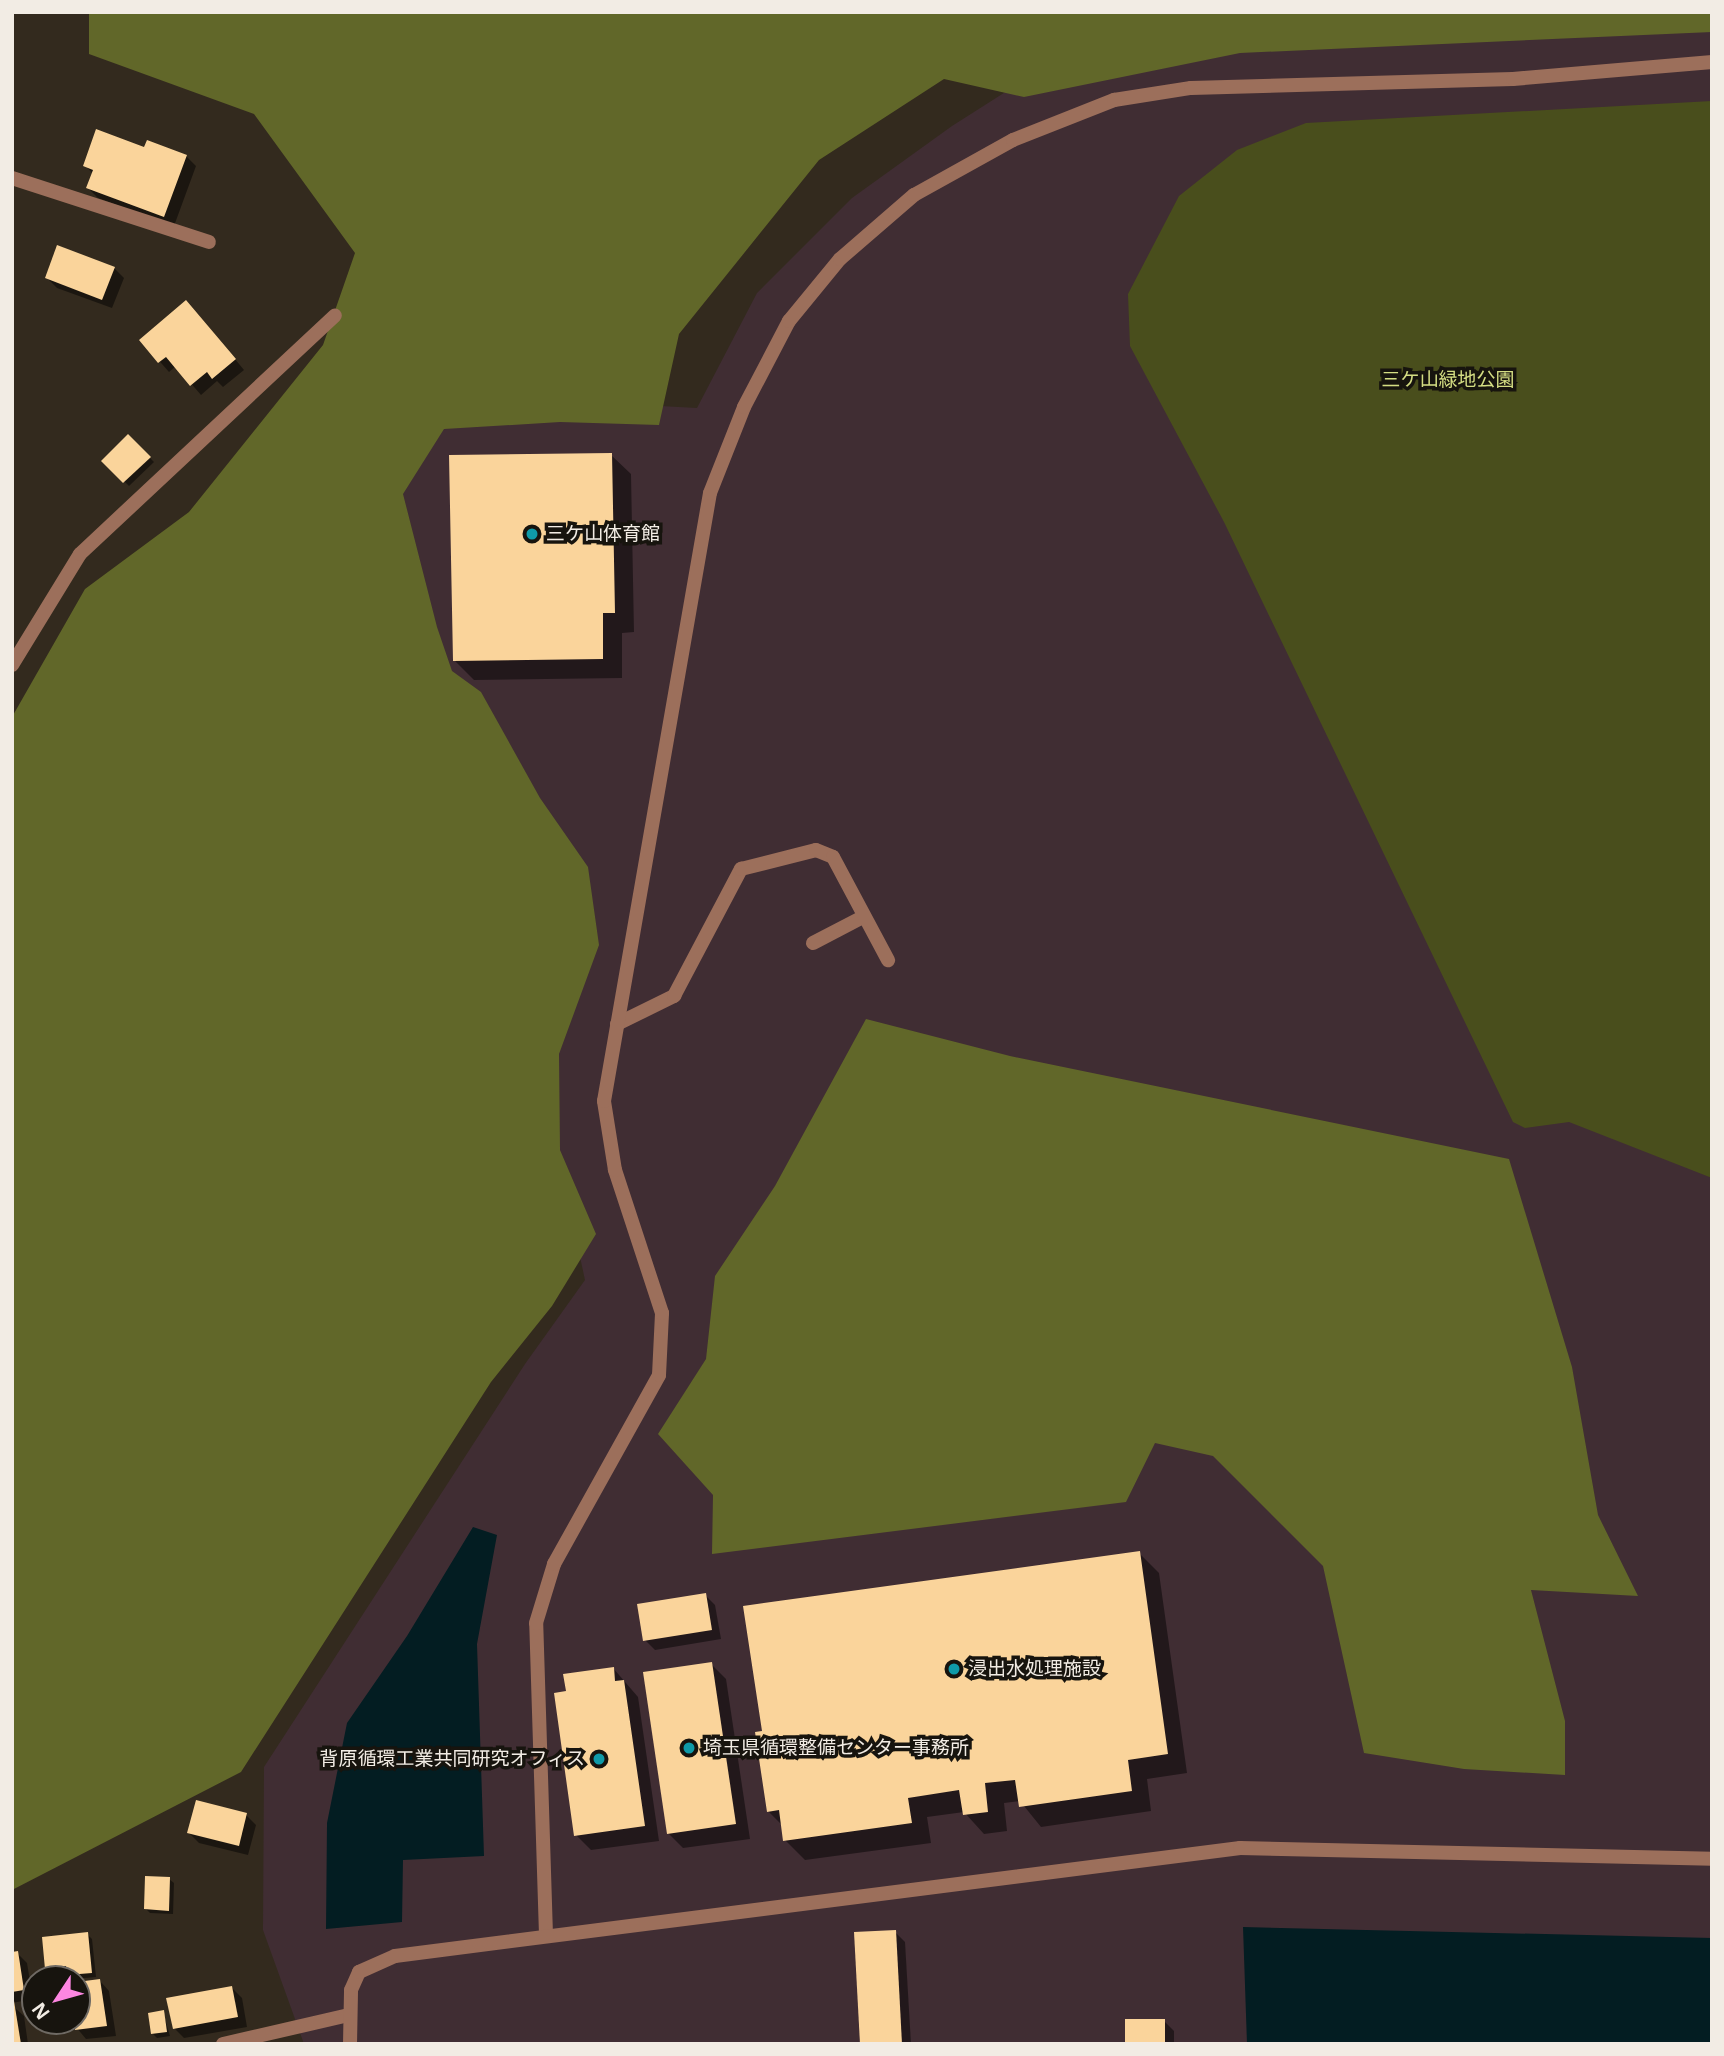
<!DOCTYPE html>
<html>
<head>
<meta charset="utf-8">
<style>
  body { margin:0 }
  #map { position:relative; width:1724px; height:2056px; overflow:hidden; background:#332a1e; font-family:"Noto Sans","Noto Sans JP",sans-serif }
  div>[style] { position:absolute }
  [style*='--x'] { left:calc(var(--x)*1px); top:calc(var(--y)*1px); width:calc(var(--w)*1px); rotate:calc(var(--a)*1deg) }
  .industrial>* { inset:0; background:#402d33 }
  .green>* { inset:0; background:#494e1c }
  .forest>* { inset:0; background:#616729 }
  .water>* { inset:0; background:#031d22 }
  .shadow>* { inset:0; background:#0007 }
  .building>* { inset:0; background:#fad49b }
  .service>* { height:14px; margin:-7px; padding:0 7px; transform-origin:7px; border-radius:7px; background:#9c6f5b }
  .minor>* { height:14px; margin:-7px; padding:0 7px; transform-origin:7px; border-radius:7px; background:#9c6f5b }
  .tertiary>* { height:14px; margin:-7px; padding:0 7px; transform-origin:7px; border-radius:7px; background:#9c6f5b }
  .dots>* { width:19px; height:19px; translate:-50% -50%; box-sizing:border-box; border:4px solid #17140e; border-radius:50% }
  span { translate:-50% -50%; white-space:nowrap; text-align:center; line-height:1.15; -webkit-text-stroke:7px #17140e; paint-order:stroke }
  .park-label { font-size:19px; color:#d4dd83 }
  .poi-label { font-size:19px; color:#f2ece4 }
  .left { translate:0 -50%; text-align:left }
  .right { translate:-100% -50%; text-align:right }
  .frame { position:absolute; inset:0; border:14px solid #f2ece4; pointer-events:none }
  .north { position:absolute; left:21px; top:1965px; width:70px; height:70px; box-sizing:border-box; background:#17140e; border:2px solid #6f6a64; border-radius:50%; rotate:234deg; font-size:19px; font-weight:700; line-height:28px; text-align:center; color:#f2ece4 }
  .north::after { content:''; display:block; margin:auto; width:24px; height:32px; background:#fd86e1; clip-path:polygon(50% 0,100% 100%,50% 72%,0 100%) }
</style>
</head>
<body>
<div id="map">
  <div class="industrial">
    <div style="clip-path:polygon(1712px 12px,1712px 2044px,304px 2044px,263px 1930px,264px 1767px,525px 1364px,585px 1280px,573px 1225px,401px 640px,373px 473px,436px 394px,697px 408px,757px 293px,852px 198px,952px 126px,1048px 65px)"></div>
  </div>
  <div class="green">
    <div style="clip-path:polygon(1712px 101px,1712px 1178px,1569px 1122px,1525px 1128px,1513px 1122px,1224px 522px,1130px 346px,1128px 294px,1179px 196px,1237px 150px,1306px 123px)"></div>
  </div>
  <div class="forest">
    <div style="clip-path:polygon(89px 12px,1712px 12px,1712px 32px,1240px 53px,1024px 97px,944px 79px,819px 160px,679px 334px,659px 425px,560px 422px,444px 429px,403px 494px,437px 627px,452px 671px,481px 692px,540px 798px,588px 867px,599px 945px,559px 1054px,560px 1150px,596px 1234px,552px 1306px,491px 1382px,241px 1772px,12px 1890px,12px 717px,85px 589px,189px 512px,323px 345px,355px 253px,254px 114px,89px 54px)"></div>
    <div style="clip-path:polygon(866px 1019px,1010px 1056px,1509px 1159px,1572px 1367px,1598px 1515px,1638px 1596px,1531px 1590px,1565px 1721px,1565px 1775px,1464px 1769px,1364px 1753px,1323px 1566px,1213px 1456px,1155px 1443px,1126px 1502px,712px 1554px,713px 1495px,658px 1434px,706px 1359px,715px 1276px,775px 1186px)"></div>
  </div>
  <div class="water">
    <div style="clip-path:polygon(473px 1527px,497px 1535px,477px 1644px,484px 1856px,403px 1860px,402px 1922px,326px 1929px,327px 1823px,347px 1723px,407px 1636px)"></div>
    <div style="clip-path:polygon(1243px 1927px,1712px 1938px,1712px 2044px,1247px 2044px)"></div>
  </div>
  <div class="shadow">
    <div style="clip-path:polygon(145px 149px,186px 156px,196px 166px,174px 226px,98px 198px,88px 188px,93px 174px,85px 165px)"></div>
    <div style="clip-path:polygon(114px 268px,124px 278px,112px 308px,57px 288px,47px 278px)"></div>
    <div style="clip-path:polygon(196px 312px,244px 370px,223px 387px,217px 381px,201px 395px,176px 366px,169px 372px,141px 340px)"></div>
    <div style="clip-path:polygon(128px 436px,154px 462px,129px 486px,104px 461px)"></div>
    <div style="clip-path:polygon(611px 455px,631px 474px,634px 632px,622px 633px,622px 678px,474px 680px,454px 660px)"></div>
    <div style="clip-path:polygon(1139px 1553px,1159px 1573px,1187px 1773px,1147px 1779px,1151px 1811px,1041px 1827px,1020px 1801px,1004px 1803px,1007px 1831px,984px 1834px,964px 1812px,927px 1817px,931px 1843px,805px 1860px,785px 1840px,783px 1826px,768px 1811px,764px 1732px)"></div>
    <div style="clip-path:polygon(705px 1595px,715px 1605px,721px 1639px,655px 1650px,645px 1640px)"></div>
    <div style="clip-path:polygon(711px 1664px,726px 1679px,750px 1839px,683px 1848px,668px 1833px)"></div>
    <div style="clip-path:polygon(613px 1668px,638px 1697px,659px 1841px,591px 1850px,576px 1835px,568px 1693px)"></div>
    <div style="clip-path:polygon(246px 1815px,256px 1825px,248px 1855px,199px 1843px,189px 1833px)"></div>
    <div style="clip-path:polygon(169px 1879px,174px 1883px,173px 1914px,150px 1913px,146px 1909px)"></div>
    <div style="clip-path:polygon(895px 1932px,905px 1942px,911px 2044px,862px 2044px)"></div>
    <div style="clip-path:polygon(87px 1934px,92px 1939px,96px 1977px,73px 1979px,68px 1970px,51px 1972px,47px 1968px)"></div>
    <div style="clip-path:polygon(17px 1953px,27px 1963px,33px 1999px,12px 2003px,12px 1954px)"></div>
    <div style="clip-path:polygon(100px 1981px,109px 1991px,116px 2036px,86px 2039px,71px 2021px,77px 2021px)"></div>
    <div style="clip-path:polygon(232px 1988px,242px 1998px,247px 2027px,184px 2038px,174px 2028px)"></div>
    <div style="clip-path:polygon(14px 2007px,24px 2016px,28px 2044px,12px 2044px)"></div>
    <div style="clip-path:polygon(163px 2012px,170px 2036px,157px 2038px,152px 2033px)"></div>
    <div style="clip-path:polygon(1164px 2021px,1174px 2031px,1174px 2044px,1127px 2044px)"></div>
  </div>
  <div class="building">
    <div style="clip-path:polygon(96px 129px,144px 147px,147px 140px,187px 155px,164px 217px,86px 188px,93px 170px,83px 166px)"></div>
    <div style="clip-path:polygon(57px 245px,115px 267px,102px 300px,45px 278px)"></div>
    <div style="clip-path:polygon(186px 300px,236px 359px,212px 379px,207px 372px,190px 386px,166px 357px,158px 363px,139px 340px)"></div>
    <div style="clip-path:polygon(128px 434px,151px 457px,123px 483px,101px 461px)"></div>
    <div style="clip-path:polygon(612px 453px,615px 613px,603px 613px,603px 659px,453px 661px,449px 455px)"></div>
    <div style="clip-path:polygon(1140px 1551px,1168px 1754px,1128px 1760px,1132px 1791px,1019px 1807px,1015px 1780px,985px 1783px,988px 1812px,963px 1815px,959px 1790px,908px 1798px,912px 1823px,783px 1841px,779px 1810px,767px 1812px,755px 1732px,762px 1731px,743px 1606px)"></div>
    <div style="clip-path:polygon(706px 1593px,712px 1630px,643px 1641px,637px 1604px)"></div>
    <div style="clip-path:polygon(712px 1662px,736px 1824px,667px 1834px,643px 1672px)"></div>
    <div style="clip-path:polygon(614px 1667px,615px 1681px,624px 1680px,645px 1826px,574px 1836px,554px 1693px,566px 1691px,563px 1674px)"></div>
    <div style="clip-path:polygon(196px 1800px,247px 1813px,239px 1846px,187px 1833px)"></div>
    <div style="clip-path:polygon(145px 1876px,170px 1877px,169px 1911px,144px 1909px)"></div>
    <div style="clip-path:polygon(896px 1930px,902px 2044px,860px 2044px,854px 1932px)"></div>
    <div style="clip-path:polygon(88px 1932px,92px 1973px,67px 1975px,66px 1966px,45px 1969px,42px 1937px)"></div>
    <div style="clip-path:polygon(18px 1951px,24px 1990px,12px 1992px,12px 1952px)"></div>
    <div style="clip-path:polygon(100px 1979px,107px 2026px,75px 2030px,77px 1982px)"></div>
    <div style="clip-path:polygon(232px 1986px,238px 2017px,173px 2029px,166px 1998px)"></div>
    <div style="clip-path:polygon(12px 2001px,14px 2001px,21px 2044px,12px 2044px)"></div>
    <div style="clip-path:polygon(164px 2010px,167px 2032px,151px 2034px,148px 2013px)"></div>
    <div style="clip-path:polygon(1125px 2019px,1165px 2019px,1165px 2044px,1125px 2044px)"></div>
  </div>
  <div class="service">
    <div style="--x:12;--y:665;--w:130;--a:-58.5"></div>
    <div style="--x:80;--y:554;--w:349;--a:-43.1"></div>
    <div style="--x:813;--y:943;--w:56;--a:-27.5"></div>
    <div style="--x:617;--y:1024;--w:64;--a:-26.2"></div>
    <div style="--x:674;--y:996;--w:144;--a:-62.2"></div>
    <div style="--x:741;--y:869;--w:77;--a:-14.2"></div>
    <div style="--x:816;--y:850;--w:18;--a:22"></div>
    <div style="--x:833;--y:857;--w:117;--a:61.9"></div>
  </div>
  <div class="minor">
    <div style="--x:12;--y:178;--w:207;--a:18"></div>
    <div style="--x:223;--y:2044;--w:129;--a:-13"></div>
  </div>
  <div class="tertiary">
    <div style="--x:546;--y:1935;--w:312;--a:-91.8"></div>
    <div style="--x:536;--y:1623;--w:62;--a:-73"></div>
    <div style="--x:554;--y:1564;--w:216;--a:-60.9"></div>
    <div style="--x:659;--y:1375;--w:62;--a:-87.2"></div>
    <div style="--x:662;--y:1313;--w:151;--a:-108.2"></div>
    <div style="--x:615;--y:1170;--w:70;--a:-99.1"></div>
    <div style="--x:604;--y:1101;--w:617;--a:-80.11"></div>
    <div style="--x:710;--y:493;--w:92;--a:-68.4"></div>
    <div style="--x:744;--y:407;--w:97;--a:-62.4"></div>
    <div style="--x:789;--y:321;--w:80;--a:-50.6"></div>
    <div style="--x:840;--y:259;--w:98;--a:-40.9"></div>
    <div style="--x:914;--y:195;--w:113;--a:-29.1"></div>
    <div style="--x:1013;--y:140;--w:109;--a:-21.6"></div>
    <div style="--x:1114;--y:100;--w:78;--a:-8.9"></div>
    <div style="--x:1191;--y:88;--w:322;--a:-1.6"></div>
    <div style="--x:1513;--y:79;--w:200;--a:-4.9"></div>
    <div style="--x:350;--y:2044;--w:54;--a:-88.9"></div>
    <div style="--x:351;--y:1990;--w:20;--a:-66"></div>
    <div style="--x:359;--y:1972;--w:39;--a:-24"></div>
    <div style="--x:395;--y:1956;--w:852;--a:-7.28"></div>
    <div style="--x:1240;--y:1848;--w:472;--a:1.3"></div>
  </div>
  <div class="dots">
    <div style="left:532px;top:534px;background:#0f9aa8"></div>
    <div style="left:954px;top:1669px;background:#0f9aa8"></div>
    <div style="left:689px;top:1748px;background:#0f9aa8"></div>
    <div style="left:599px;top:1759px;background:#0f9aa8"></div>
  </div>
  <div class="park-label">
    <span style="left:1448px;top:380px">三ケ山緑地公園</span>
  </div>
  <div class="poi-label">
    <span class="left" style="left:546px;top:534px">三ケ山体育館</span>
    <span class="left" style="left:968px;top:1669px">浸出水処理施設</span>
    <span class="left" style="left:703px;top:1748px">埼玉県循環整備センター事務所</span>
    <span class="right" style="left:585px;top:1759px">背原循環工業共同研究オフィス</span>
  </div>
  <div class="frame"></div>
  <div class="north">N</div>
</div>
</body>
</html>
